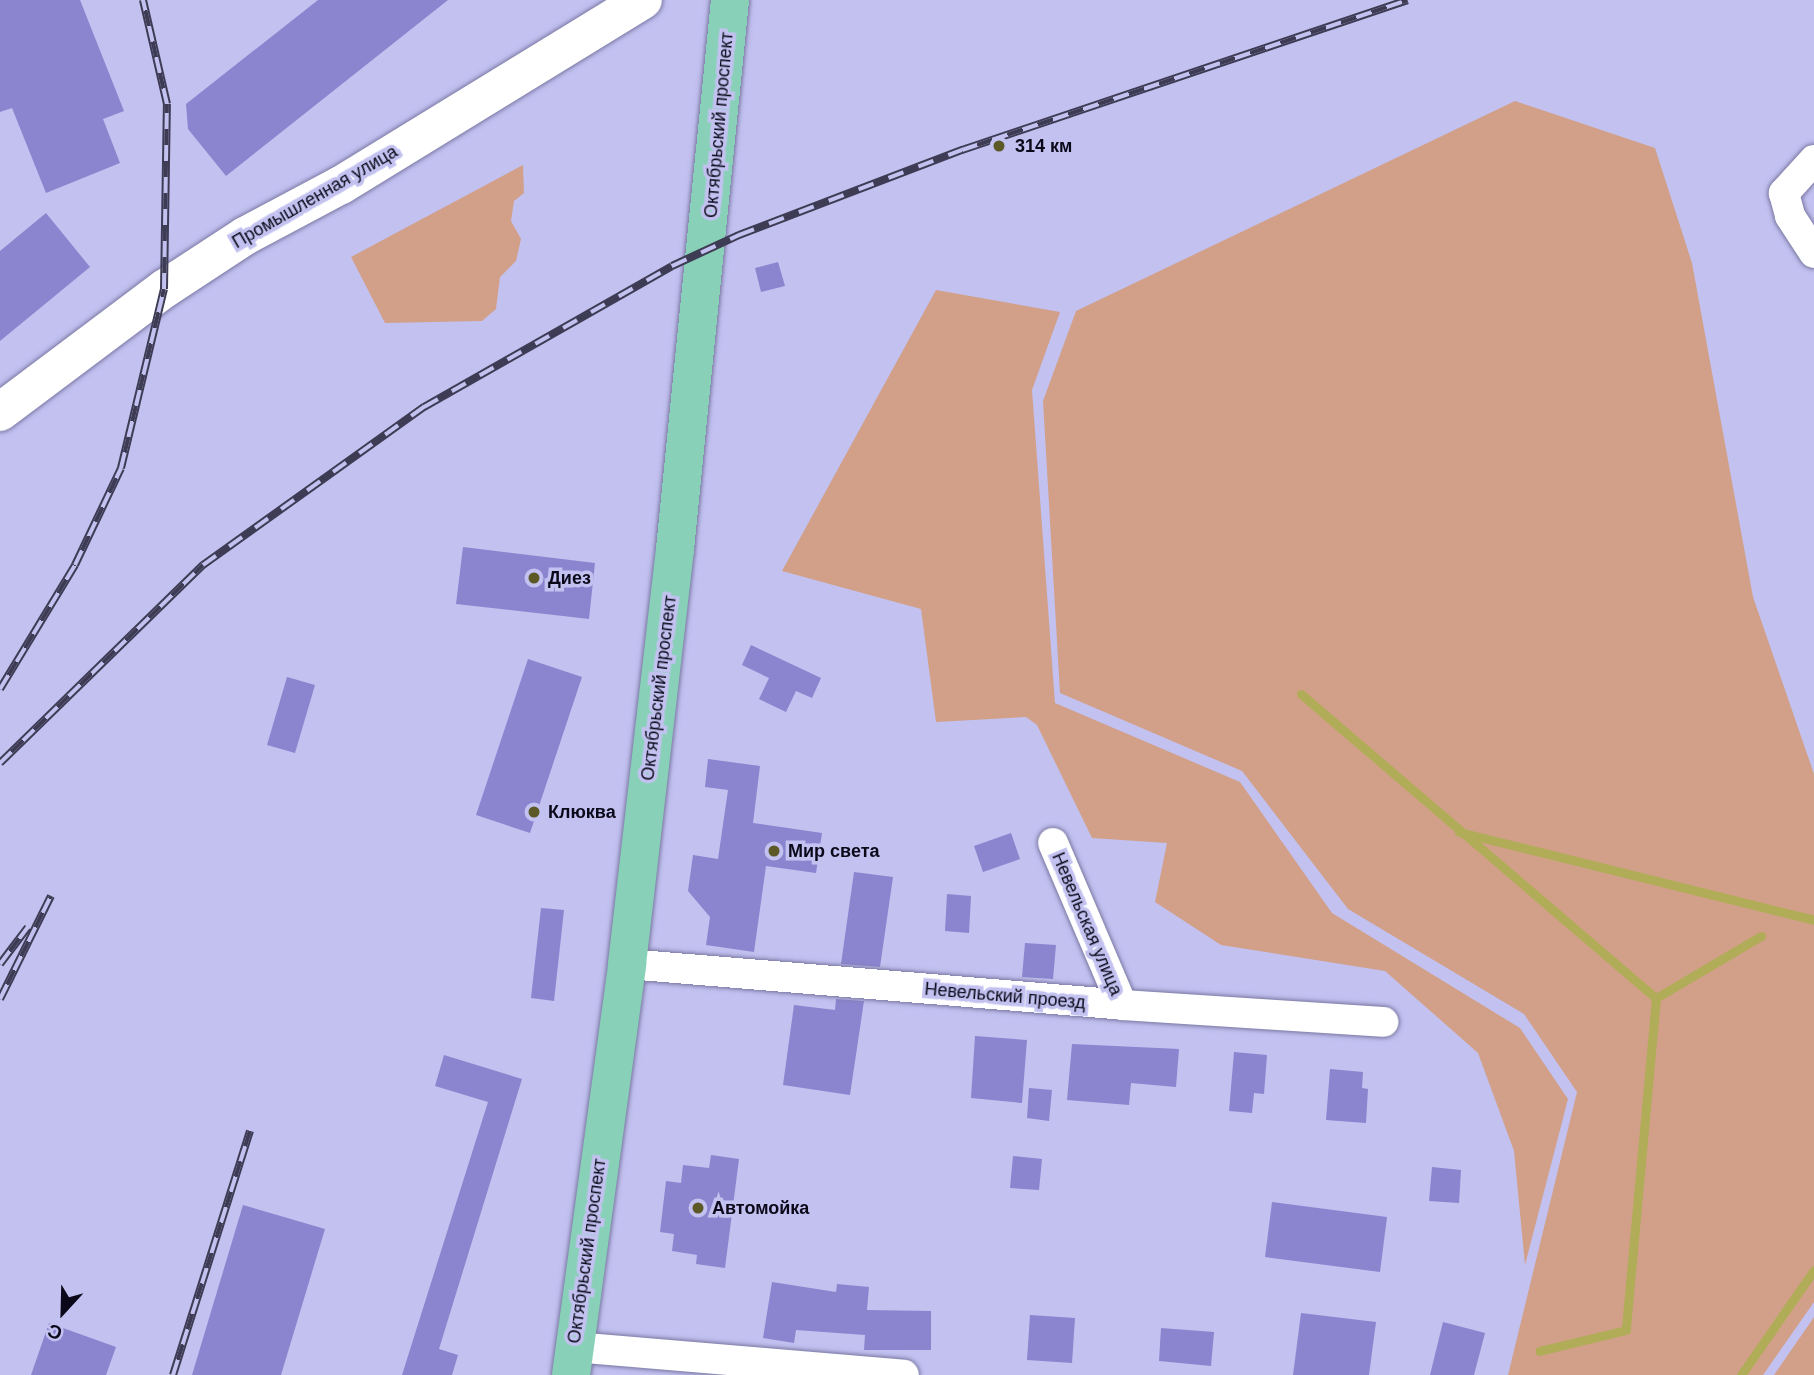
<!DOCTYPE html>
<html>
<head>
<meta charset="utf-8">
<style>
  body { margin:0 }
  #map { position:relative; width:1814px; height:1375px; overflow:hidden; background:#c2c1f0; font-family:Helvetica,sans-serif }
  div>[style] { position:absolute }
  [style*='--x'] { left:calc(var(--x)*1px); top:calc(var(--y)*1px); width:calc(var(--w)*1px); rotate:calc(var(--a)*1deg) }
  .green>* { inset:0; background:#d2a089 }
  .stream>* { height:9px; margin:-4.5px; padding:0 4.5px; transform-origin:4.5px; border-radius:4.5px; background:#b0ac58 }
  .building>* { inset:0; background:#8a85ce }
  .roads { filter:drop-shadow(0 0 2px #7a78a3) drop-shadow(0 0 2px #7a78a3) }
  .minor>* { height:30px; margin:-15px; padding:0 15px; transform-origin:15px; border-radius:15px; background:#fff }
  .secondary>* { height:38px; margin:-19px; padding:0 19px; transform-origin:19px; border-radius:19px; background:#fff }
  .primary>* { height:38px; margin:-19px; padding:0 19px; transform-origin:19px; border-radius:19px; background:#88d1b8 }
  .rail>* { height:8px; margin-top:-4px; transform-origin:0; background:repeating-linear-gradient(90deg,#c2c1f0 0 16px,#3e3c55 0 32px); box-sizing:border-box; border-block:2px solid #3e3c55 }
  .dots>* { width:19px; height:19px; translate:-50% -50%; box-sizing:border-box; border:4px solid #c2c1f0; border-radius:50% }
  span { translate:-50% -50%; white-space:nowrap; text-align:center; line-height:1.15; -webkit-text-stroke:7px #c2c1f0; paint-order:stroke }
  .street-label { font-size:18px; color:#0b0919 }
  .poi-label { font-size:18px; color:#0b0919; font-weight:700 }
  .left { translate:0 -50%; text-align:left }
  .north { position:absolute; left:28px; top:1277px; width:70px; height:70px; -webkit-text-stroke:5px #c2c1f0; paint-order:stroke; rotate:202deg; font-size:19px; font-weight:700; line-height:28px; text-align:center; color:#0b0919 }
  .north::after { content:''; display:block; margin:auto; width:24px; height:32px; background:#0b0919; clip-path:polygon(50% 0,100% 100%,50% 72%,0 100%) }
</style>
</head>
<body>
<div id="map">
  <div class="green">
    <div style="clip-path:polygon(1515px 101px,1655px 148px,1692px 263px,1753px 597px,1814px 774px,1814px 1302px,1763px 1375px,1508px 1375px,1577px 1092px,1524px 1014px,1348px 909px,1242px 771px,1060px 693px,1043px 401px,1076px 311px)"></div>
    <div style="clip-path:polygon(523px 165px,524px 193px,514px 201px,511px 221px,521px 239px,516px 261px,500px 277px,496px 309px,482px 321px,385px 323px,351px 257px)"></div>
    <div style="clip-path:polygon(936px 290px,1060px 312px,1032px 390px,1055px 703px,1240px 782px,1332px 913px,1520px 1028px,1568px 1099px,1525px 1265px,1514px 1151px,1478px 1053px,1385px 971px,1221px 945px,1155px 902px,1167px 843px,1092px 838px,1037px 725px,1026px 717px,936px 722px,921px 609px,782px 571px)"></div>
    <div style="clip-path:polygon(1814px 1317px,1814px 1375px,1774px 1375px)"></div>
  </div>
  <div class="stream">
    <div style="--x:1301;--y:694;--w:467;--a:40.6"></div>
    <div style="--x:1656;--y:998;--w:333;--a:95.2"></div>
    <div style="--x:1626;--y:1330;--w:89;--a:166.4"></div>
    <div style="--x:1459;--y:832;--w:366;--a:13.9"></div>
    <div style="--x:1656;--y:998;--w:122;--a:-30.6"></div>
    <div style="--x:1741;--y:1375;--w:128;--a:-55.2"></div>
  </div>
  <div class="building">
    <div style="clip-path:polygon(0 0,80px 0,124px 111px,103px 119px,120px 163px,46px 193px,12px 108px,0 112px)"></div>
    <div style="clip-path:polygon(318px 0,448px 0,226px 176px,188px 129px,186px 104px)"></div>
    <div style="clip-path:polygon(46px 213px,90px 267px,0 341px,0 251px)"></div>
    <div style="clip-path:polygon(778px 262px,785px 286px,761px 292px,755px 268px)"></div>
    <div style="clip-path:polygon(463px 547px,595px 563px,589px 619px,456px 604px)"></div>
    <div style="clip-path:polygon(751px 645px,821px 678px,812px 698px,796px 691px,786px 712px,759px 699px,769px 678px,742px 665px)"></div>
    <div style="clip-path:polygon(528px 659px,582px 677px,530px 833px,476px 815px)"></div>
    <div style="clip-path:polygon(287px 677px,315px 685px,295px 753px,267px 745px)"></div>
    <div style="clip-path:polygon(708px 759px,760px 766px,753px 823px,822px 833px,816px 873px,766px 866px,754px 952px,706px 945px,710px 917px,688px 891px,693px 855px,718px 859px,728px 790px,705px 787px)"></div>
    <div style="clip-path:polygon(1011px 833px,1020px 859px,983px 872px,974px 846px)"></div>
    <div style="clip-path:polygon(854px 872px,893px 877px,880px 967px,841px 964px)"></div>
    <div style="clip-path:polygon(947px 894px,971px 896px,969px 933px,945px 931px)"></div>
    <div style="clip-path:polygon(541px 908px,564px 910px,554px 1001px,531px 998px)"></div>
    <div style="clip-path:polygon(1025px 943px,1056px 945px,1053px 979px,1022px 977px)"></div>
    <div style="clip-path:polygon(836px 999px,864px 1001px,850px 1095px,783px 1085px,794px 1005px,835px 1010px)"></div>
    <div style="clip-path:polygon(975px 1036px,1027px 1040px,1022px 1103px,971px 1098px)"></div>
    <div style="clip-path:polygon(1072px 1044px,1179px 1049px,1176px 1087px,1131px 1083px,1129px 1105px,1067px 1100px)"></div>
    <div style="clip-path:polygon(1234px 1052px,1267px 1055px,1264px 1094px,1254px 1093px,1252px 1113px,1229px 1111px)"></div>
    <div style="clip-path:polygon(444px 1055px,522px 1079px,439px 1349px,458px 1355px,452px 1375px,402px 1375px,488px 1102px,435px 1086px)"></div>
    <div style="clip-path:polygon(1330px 1069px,1363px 1072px,1362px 1088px,1368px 1089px,1366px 1123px,1326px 1120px)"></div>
    <div style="clip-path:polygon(1029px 1088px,1052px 1090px,1049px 1121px,1027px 1118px)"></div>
    <div style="clip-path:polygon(711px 1155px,739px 1159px,725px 1268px,696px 1264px,697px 1255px,672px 1251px,674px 1234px,660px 1232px,666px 1181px,681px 1183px,683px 1165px,709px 1168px)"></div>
    <div style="clip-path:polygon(1013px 1156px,1042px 1159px,1039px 1190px,1010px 1188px)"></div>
    <div style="clip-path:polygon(1432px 1167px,1461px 1170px,1459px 1203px,1429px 1201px)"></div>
    <div style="clip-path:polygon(1272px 1202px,1387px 1217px,1380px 1272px,1265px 1257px)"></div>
    <div style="clip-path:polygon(243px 1205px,325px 1229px,281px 1375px,192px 1375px)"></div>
    <div style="clip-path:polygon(772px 1282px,836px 1292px,837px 1284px,869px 1287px,867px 1310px,931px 1311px,931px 1350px,864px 1350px,865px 1335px,796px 1330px,794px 1343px,763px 1338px)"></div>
    <div style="clip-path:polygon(1301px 1313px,1376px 1322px,1369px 1375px,1293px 1375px)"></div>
    <div style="clip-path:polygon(1030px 1315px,1075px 1318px,1072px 1363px,1027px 1360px)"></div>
    <div style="clip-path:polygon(1443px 1322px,1485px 1333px,1474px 1375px,1430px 1375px)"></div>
    <div style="clip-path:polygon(49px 1323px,116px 1347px,106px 1375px,31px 1375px)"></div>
    <div style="clip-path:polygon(1161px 1328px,1214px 1332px,1211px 1366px,1159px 1361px)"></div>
  </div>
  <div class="roads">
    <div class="minor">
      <div style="--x:1814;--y:160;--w:45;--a:132.3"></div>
      <div style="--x:1784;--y:193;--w:24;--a:75"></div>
      <div style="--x:1790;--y:216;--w:44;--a:57"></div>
      <div style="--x:1053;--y:843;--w:176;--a:66.9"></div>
      <div style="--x:627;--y:964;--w:497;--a:4.7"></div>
      <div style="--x:1122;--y:1005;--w:262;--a:3.7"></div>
      <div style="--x:574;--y:1347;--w:331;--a:4.8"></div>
    </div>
    <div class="secondary">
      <div style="--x:0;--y:412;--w:205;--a:-36.9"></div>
      <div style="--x:164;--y:289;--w:97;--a:-33.2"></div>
      <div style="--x:245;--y:236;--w:109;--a:-28"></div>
      <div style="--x:341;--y:185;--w:354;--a:-31.5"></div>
    </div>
    <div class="primary">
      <div style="--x:571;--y:1375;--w:415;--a:-82.2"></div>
      <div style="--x:627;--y:964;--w:418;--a:-83.4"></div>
      <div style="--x:675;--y:549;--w:552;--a:-84.28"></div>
    </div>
  </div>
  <div class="rail">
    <div style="--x:0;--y:689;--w:145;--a:-58.8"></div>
    <div style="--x:75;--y:565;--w:107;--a:-64.6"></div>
    <div style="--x:121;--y:468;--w:184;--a:-76.5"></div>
    <div style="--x:164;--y:289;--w:185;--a:-89.1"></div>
    <div style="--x:167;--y:104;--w:107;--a:-103"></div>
    <div style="--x:0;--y:763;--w:284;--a:-44.3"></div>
    <div style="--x:203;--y:565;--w:272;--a:-35.6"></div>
    <div style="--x:424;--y:407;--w:285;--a:-29.6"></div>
    <div style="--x:672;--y:266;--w:74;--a:-24.8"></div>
    <div style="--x:739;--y:235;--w:239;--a:-20.9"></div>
    <div style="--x:962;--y:150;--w:470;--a:-18.6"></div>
    <div style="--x:0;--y:964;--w:46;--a:-52.9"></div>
    <div style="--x:0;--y:999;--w:115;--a:-63.7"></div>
    <div style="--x:173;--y:1375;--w:256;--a:-72.5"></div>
  </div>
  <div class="dots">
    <div style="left:999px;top:146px;background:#5c5926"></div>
    <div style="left:534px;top:578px;background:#5c5926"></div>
    <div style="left:534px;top:812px;background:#5c5926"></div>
    <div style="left:774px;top:851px;background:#5c5926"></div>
    <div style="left:698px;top:1208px;background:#5c5926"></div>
  </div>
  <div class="street-label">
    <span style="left:719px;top:125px;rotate:-85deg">Октябрьский проспект</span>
    <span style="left:315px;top:197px;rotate:-30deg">Промышленная улица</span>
    <span style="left:659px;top:688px;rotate:-83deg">Октябрьский проспект</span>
    <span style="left:1087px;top:924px;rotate:67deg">Невельская улица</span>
    <span style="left:1005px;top:996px;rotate:5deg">Невельский проезд</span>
    <span style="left:587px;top:1251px;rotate:-82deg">Октябрьский проспект</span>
  </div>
  <div class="poi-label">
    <span class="left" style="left:1015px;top:146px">314 км</span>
    <span class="left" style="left:548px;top:578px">Диез</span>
    <span class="left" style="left:548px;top:812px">Клюква</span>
    <span class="left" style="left:788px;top:851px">Мир света</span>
    <span class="left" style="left:712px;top:1208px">Автомойка</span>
  </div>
  <div class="north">С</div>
</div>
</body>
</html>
